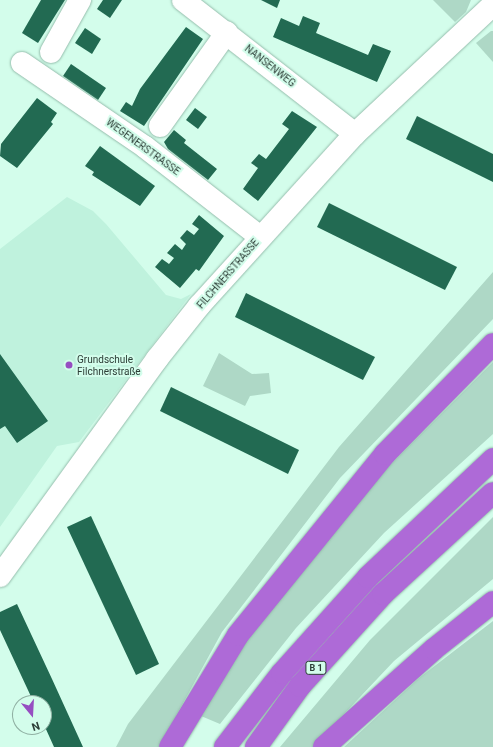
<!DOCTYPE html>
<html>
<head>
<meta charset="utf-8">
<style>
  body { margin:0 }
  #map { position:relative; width:493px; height:747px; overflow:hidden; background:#d3fdeb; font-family:Roboto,sans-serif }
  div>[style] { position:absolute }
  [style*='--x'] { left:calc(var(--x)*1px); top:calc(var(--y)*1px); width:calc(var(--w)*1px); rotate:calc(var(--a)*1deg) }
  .built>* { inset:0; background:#bff2dd }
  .green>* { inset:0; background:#aed8c6 }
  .building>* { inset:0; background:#226a52 }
  .roads { filter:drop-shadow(0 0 1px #95bdac) drop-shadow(0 0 1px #95bdac) }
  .minor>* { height:22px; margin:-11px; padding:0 11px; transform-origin:11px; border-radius:11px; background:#fff }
  .highway>* { height:22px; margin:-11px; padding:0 11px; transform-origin:11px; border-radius:11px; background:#ae6ad7 }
  .dots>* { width:11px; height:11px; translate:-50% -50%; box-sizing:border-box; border:2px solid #d3fdeb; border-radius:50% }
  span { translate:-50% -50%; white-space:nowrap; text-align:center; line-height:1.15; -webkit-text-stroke:4px #d3fdeb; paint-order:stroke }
  .shield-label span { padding:1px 3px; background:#d3fdeb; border:1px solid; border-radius:3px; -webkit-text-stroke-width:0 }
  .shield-label { font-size:9px; color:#2c3d36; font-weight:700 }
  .street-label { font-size:10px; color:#2c3d36 }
  .poi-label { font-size:10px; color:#2c3d36 }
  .left { translate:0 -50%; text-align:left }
  .north { position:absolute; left:12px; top:695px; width:40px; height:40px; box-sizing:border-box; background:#d3fdeb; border:1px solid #90b0a3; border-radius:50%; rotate:162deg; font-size:11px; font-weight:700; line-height:16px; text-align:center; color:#2c3d36 }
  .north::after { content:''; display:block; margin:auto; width:14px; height:18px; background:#964ec1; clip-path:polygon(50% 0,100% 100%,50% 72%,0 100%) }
</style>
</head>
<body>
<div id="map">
  <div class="built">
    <div style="clip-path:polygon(67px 197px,93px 211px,106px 224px,166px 295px,181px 299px,191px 294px,79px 442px,57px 446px,0 527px,0 249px)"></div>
  </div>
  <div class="green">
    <div style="clip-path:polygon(433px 0,471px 0,466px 12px,455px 22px)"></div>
    <div style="clip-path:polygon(491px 31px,493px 31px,493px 62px,476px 43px)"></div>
    <div style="clip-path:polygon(493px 272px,493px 319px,340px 478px,222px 632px,159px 747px,116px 747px,128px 724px,339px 447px)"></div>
    <div style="clip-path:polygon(219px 353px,252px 374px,269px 373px,271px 393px,250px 396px,245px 406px,203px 386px)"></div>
    <div style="clip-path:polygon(493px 362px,493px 434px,384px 533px,296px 628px,220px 724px,201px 716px,237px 651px,362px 493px)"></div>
    <div style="clip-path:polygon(493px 517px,493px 579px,394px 661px,313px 747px,280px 747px,370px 640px)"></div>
    <div style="clip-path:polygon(493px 621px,493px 747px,344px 747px,419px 678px)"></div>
  </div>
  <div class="building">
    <div style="clip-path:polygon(41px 0,65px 0,38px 43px,22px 33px)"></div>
    <div style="clip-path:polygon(103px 0,122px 0,110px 18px,97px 9px)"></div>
    <div style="clip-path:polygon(261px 0,280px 0,277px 8px)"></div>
    <div style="clip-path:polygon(303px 16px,320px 23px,316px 33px,368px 55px,373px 44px,391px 51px,377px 82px,273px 37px,281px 18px,299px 26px)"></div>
    <div style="clip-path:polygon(186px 27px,203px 39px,144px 126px,120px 111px,126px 102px,132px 106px,140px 89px)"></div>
    <div style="clip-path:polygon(85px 28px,101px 39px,92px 54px,75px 43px)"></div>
    <div style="clip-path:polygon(71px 64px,106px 88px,98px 100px,63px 76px)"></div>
    <div style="clip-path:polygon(37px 98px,57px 113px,51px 122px,53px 124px,17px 168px,0 156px,1px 144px)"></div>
    <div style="clip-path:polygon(195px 108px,207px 117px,198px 129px,186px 120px)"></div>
    <div style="clip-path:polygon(292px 111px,317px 127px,258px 201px,243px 189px,258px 168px,251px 163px,259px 154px,266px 159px,289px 129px,282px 124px)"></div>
    <div style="clip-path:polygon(417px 116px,493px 154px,493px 182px,406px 139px)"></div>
    <div style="clip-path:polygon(174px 130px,186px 140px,184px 143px,217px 169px,208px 180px,168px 149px,164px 142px)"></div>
    <div style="clip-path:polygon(100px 146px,155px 186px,140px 206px,92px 175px,94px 172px,85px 166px)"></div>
    <div style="clip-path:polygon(329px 203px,457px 267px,445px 290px,317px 227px)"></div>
    <div style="clip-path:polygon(199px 215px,224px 236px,199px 271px,196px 269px,180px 288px,155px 267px,162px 259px,169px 264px,174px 258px,167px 253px,175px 244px,182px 250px,186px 244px,180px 238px,187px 230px,194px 235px,199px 229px,192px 224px)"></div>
    <div style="clip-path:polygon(246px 293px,375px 357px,363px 380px,235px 317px)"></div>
    <div style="clip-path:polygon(0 354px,48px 421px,17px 443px,5px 426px,0 429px)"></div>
    <div style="clip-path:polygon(171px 387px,299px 450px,288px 474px,160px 411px)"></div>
    <div style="clip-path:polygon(91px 516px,159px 664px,136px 675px,67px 527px)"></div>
    <div style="clip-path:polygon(17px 604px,52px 679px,83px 747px,54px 747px,45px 727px,44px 703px,34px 703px,0 630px,0 612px)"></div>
  </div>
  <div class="roads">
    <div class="minor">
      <div style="--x:183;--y:0;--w:218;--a:37.9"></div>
      <div style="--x:51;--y:52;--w:60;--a:-60.9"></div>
      <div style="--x:22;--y:63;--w:149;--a:34.3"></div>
      <div style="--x:145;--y:147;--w:146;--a:38"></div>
      <div style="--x:160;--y:126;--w:115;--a:-54.5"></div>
      <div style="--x:0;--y:576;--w:268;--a:-54.1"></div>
      <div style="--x:157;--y:359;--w:68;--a:-51.6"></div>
      <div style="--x:199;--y:306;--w:232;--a:-47.8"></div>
      <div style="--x:355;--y:134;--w:189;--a:-43.1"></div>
    </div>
    <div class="highway">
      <div style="--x:170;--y:747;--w:131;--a:-58.7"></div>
      <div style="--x:238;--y:635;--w:233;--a:-50.9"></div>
      <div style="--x:385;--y:454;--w:154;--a:-45.5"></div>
      <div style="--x:225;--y:747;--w:93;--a:-52.4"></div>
      <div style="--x:282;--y:673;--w:129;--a:-48.1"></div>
      <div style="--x:368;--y:577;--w:172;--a:-43.3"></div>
      <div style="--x:256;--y:747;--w:75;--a:-54.2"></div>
      <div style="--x:300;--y:686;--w:124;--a:-47.9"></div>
      <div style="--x:383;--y:594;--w:149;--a:-42.6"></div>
      <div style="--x:324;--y:747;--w:147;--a:-41.7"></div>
      <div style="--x:434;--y:649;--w:75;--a:-38.5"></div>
    </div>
  </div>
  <div class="dots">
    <div style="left:69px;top:365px;background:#964ec1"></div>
  </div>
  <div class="shield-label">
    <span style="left:316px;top:668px">B 1</span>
  </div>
  <div class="street-label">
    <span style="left:270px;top:66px;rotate:38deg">NANSENWEG</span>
    <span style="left:143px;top:147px;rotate:36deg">WEGENERSTRASSE</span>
    <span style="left:228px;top:274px;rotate:-49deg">FILCHNERSTRASSE</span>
  </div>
  <div class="poi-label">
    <span class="left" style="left:77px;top:365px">Grundschule<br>Filchnerstraße</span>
  </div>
  <div class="north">N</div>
</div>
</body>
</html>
